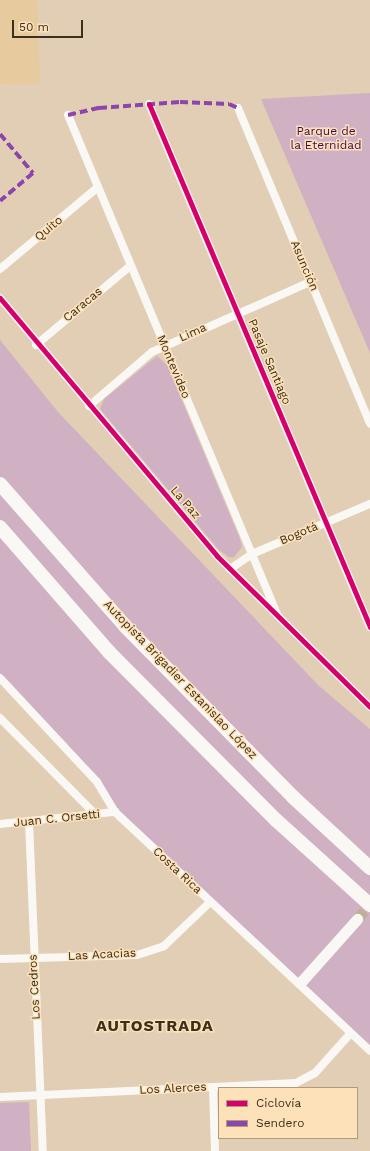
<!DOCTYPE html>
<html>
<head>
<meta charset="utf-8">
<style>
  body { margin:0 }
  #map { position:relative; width:370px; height:1151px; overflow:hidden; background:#e1ceb4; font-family:"Work Sans",sans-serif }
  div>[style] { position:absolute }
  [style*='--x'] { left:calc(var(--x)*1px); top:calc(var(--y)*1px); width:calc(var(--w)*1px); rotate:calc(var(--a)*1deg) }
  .built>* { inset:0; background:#e8ca9f }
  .green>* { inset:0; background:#cfb1c3 }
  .secondary-tunnel>* { height:11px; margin-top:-5.5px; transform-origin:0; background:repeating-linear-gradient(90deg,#c0ae95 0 11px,transparent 0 16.5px) }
  .street>* { height:8px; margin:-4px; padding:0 4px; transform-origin:4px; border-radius:4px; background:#faf8f4 }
  .secondary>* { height:11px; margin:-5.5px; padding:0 5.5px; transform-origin:5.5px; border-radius:5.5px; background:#faf8f4 }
  .highway>* { height:14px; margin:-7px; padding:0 7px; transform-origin:7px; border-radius:7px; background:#faf8f4 }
  .quiet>* { height:4px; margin-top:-2px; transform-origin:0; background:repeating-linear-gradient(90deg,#8e44ad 0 8px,transparent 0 12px) }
  .cycleway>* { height:5px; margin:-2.5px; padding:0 2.5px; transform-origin:2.5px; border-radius:2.5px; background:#d6006c }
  span { translate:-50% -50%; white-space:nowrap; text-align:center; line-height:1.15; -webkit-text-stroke:3px #fde1b9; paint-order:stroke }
  .park-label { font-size:12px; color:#400751 }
  .street-label { font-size:12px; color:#3c2f1b }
  .district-label { font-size:16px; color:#3c2f1b; font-weight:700; letter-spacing:1px }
  .legend { position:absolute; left:218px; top:1087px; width:140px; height:52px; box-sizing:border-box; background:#fde1b9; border:1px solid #b09a7a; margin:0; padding:5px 7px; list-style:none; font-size:12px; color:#3c2f1b }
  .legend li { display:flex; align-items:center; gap:8px; height:20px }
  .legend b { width:20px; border:1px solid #b09a7a }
  .scale { position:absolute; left:12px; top:20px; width:71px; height:18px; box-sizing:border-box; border:2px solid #3c2f1b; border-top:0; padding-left:5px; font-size:12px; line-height:14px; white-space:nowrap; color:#3c2f1b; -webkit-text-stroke:3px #fde1b9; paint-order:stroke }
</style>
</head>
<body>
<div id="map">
  <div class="built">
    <div style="clip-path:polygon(0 0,37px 0,40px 83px,0 84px)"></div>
  </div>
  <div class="green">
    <div style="clip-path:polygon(370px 93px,370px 353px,261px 99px)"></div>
    <div style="clip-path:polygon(0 340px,58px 412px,319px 686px,370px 729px,370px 1051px,115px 812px,97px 782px,0 678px)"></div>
    <div style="clip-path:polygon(157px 356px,167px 365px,240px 539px,242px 547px,234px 557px,229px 557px,219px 550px,100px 409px,104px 399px)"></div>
    <div style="clip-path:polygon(29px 1102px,31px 1151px,0 1151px,0 1103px)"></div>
  </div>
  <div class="secondary-tunnel">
    <div style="--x:357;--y:919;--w:19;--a:-47"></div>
  </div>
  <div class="street">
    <div style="--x:149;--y:104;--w:568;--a:67.09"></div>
    <div style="--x:238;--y:108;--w:342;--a:67.3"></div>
    <div style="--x:68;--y:115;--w:541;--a:67.27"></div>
    <div style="--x:0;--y:269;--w:126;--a:-39.9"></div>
    <div style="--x:0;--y:298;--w:337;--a:49.9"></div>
    <div style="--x:217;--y:556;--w:215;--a:44.6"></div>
    <div style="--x:36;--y:345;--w:123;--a:-40"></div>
    <div style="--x:89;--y:406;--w:83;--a:-40.6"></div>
    <div style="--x:152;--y:352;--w:173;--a:-23.9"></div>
    <div style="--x:230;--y:569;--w:27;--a:-34"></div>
    <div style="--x:252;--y:554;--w:128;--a:-23"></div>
    <div style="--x:0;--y:678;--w:142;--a:47"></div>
    <div style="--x:97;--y:782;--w:35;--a:59"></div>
    <div style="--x:115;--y:812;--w:349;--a:43.1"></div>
    <div style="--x:0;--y:718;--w:136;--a:45.3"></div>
    <div style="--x:29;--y:822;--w:329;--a:87.6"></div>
    <div style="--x:0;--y:824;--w:116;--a:-6"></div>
    <div style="--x:0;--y:959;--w:137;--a:-1.7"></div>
    <div style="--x:137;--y:955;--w:28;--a:-18"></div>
    <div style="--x:164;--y:946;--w:64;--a:-43.7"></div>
    <div style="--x:213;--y:1087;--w:64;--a:88.2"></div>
    <div style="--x:0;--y:1097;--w:296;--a:-2.7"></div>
    <div style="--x:296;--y:1083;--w:21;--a:-28"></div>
    <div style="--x:315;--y:1073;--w:52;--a:-48.1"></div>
  </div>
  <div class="secondary">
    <div style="--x:300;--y:983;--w:86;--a:-48.3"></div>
  </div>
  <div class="highway">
    <div style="--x:0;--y:484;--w:189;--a:48.6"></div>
    <div style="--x:125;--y:626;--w:240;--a:45.5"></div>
    <div style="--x:293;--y:797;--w:105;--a:42.7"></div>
    <div style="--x:0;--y:527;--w:166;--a:48.9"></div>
    <div style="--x:109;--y:652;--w:237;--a:45.2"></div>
    <div style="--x:276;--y:820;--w:127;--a:42.1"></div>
  </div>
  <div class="quiet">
    <div style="--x:68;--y:115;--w:32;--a:-13"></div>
    <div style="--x:99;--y:108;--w:81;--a:-4.2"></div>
    <div style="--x:180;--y:102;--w:49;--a:2.3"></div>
    <div style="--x:229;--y:104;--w:10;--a:24"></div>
    <div style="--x:0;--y:134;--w:51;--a:49.8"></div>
    <div style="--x:33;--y:173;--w:43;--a:139.7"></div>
  </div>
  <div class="cycleway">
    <div style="--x:149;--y:104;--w:568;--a:67.09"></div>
    <div style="--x:0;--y:298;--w:337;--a:49.9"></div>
    <div style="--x:217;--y:556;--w:215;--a:44.6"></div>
  </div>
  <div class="park-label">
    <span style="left:326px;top:139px">Parque de<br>la Eternidad</span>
  </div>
  <div class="street-label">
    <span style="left:49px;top:229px;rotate:-40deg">Quito</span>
    <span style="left:304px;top:266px;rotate:67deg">Asunción</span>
    <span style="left:83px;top:305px;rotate:-40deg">Caracas</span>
    <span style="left:193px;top:333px;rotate:-24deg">Lima</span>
    <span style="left:269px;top:362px;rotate:67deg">Pasaje Santiago</span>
    <span style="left:173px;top:367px;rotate:67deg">Montevideo</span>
    <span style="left:185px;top:503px;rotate:49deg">La Paz</span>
    <span style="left:299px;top:534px;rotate:-23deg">Bogotá</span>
    <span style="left:180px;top:680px;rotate:46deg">Autopista Brigadier Estanislao López</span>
    <span style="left:57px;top:819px;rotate:-6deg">Juan C. Orsetti</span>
    <span style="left:177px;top:871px;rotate:43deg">Costa Rica</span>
    <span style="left:102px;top:955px;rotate:-3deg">Las Acacias</span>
    <span style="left:35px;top:987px;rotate:-93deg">Los Cedros</span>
    <span style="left:173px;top:1089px;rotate:-3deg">Los Alerces</span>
  </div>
  <div class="district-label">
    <span style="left:155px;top:1026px">AUTOSTRADA</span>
  </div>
  <ul class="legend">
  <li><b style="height:5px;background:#d6006c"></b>Ciclovía</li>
  <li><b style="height:5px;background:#8e44ad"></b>Sendero</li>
  </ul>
  <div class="scale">50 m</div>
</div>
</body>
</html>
